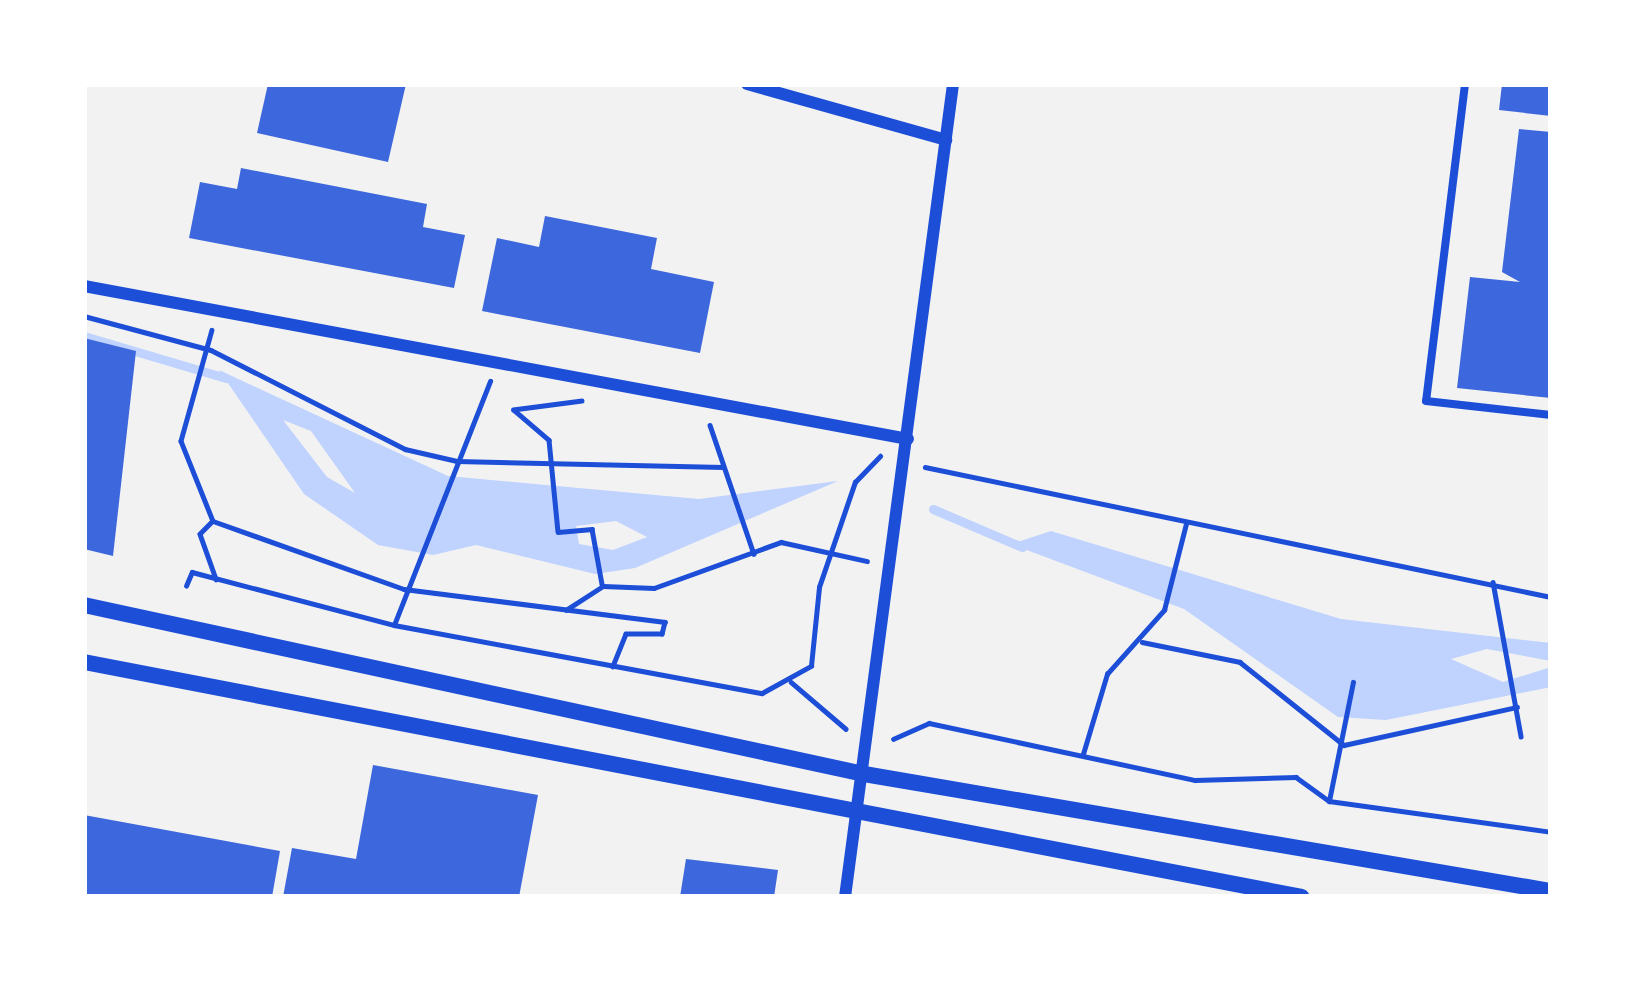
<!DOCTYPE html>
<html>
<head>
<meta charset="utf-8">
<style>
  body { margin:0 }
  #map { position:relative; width:1635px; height:981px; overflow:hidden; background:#f2f2f2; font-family:"Open Sans",sans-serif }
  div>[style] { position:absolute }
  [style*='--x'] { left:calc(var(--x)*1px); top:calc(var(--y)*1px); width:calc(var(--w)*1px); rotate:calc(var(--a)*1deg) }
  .water>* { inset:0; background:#bfd3fe }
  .stream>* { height:9px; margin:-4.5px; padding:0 4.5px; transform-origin:4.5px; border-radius:4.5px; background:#bfd3fe }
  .building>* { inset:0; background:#3d67dc }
  .path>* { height:4.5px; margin:-2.25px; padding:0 2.25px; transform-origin:2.25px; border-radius:2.25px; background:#1d4ed8 }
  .service>* { height:8px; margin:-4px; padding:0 4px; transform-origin:4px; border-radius:4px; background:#1d4ed8 }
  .minor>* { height:12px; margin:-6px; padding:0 6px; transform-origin:6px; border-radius:6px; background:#1d4ed8 }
  .tertiary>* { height:16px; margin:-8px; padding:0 8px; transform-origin:8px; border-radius:8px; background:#1d4ed8 }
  span { translate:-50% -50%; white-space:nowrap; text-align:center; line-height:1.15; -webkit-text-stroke:12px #fff; paint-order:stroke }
  .frame { position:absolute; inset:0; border:87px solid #fff; pointer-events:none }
</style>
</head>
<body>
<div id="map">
  <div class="water">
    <div style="clip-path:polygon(evenodd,219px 370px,448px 476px,699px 499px,838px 481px,635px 568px,595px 574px,476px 545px,433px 555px,378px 545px,304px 494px,219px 370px,283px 420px,311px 431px,355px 493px,327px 477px,283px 420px,219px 370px,616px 521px,647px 537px,613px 550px,579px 544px,576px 526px,616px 521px)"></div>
    <div style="clip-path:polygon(1051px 531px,1341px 619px,1551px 643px,1551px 661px,1487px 649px,1451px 659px,1503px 682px,1551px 667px,1551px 687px,1386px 720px,1338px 717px,1184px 609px,1011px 544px)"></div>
  </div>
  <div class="stream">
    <div style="--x:84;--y:336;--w:148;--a:16.5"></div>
    <div style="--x:933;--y:509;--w:97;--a:23.1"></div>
  </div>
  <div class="building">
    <div style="clip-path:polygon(268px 84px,406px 84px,388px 162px,257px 133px)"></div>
    <div style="clip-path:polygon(1502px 84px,1551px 84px,1551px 116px,1499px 110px)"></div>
    <div style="clip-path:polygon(1519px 129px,1551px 132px,1551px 398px,1457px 388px,1470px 277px,1520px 282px,1502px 272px)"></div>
    <div style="clip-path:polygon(241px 168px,427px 204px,423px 227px,465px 235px,454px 288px,189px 238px,200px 182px,237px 189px)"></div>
    <div style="clip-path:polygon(545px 216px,657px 238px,651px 269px,714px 282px,700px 353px,482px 311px,497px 238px,539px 247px)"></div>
    <div style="clip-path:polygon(84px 338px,136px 351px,113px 556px,84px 549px)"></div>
    <div style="clip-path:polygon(373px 765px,538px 795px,519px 897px,283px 897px,292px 848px,356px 859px)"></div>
    <div style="clip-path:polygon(84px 815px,280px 851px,272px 897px,84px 897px)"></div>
    <div style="clip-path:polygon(686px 859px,778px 870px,774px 897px,680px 897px)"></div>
  </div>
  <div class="path">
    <div style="--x:84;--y:316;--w:131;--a:15"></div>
    <div style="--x:211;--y:350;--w:218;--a:27"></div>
    <div style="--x:405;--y:449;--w:53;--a:13"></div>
    <div style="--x:457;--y:461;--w:266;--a:1.3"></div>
    <div style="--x:212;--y:330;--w:115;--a:105.6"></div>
    <div style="--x:181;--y:441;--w:86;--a:68.2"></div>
    <div style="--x:213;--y:521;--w:203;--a:19.6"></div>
    <div style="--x:404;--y:589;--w:263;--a:7.2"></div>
    <div style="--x:665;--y:622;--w:12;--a:104"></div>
    <div style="--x:662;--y:634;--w:36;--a:180"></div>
    <div style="--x:626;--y:634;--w:35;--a:112"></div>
    <div style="--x:582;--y:401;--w:69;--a:172.5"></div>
    <div style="--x:514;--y:410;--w:46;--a:40.6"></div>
    <div style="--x:549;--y:440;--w:92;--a:84.4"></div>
    <div style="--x:558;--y:532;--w:34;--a:-5"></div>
    <div style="--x:592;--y:529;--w:56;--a:79.7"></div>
    <div style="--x:710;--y:425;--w:136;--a:71.2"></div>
    <div style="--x:925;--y:467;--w:639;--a:11.73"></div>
    <div style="--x:213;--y:521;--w:18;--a:135"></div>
    <div style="--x:200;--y:534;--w:48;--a:70.4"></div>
    <div style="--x:1493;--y:582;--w:157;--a:79.7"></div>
    <div style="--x:186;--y:586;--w:15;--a:-67"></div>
    <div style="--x:192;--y:572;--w:209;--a:14.7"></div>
    <div style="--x:394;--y:625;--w:374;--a:10.5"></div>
    <div style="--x:762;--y:693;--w:56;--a:-28.9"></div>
    <div style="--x:811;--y:666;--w:79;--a:-84.2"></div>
    <div style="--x:819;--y:587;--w:111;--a:-71.1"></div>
    <div style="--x:855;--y:482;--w:36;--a:-46"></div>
    <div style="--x:566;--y:610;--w:44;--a:-33"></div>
    <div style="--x:603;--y:586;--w:51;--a:2.2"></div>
    <div style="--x:654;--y:588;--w:135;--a:-19.9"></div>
    <div style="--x:781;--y:542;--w:88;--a:12.5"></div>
    <div style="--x:394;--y:625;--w:262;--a:-68.5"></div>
    <div style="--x:1142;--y:642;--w:100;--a:11.5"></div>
    <div style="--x:1240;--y:662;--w:133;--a:38.6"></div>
    <div style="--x:1344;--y:745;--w:177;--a:-12.4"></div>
    <div style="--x:791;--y:682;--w:72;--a:40.5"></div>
    <div style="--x:893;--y:739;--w:39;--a:-24"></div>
    <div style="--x:929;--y:723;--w:272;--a:12.1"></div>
    <div style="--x:1195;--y:780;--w:101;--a:-1.7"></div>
    <div style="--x:1296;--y:777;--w:41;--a:36"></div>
    <div style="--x:1329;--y:801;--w:224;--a:7.9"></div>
    <div style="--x:1083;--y:754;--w:84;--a:-73.3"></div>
    <div style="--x:1107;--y:674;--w:86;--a:-48.3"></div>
    <div style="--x:1164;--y:610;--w:89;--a:-75.7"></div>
    <div style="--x:1329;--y:801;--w:121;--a:-78.6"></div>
  </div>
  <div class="service">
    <div style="--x:1465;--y:84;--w:319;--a:97"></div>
    <div style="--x:1426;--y:401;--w:126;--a:6.4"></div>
  </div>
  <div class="minor">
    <div style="--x:747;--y:84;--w:207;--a:15.7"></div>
    <div style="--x:84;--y:286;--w:838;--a:10.52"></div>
    <div style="--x:845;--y:897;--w:820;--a:-82.43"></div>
  </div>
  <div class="tertiary">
    <div style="--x:84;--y:605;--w:798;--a:12.23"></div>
    <div style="--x:864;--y:774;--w:697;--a:9.67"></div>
    <div style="--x:84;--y:662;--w:1240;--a:10.92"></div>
  </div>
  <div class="frame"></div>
</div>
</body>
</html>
